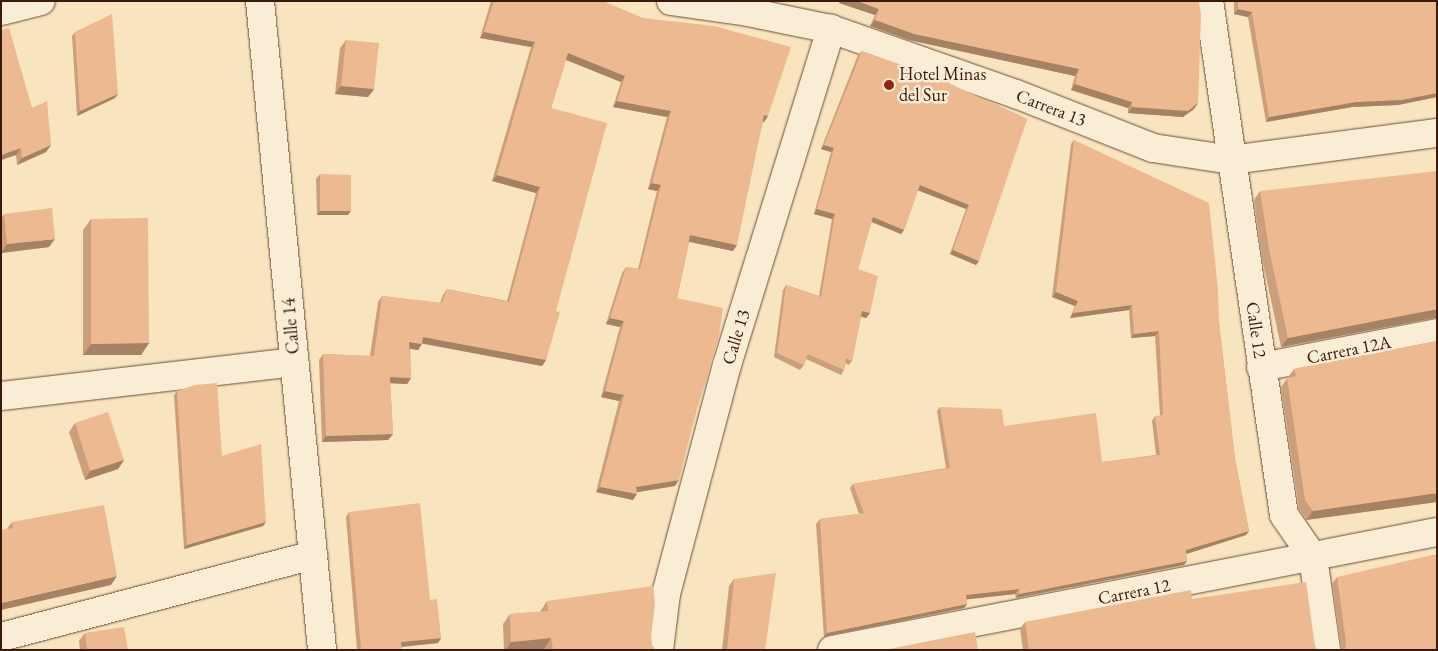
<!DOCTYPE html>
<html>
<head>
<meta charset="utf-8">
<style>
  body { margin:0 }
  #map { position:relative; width:1438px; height:651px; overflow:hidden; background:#f8e4be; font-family:"EB Garamond",serif }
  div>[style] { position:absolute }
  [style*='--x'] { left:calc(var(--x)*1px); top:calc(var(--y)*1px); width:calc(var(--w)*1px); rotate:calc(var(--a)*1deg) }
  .roads { filter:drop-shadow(0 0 1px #6a4c3a) drop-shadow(0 0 1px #6a4c3a) }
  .minor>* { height:28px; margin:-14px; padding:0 14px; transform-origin:14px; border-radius:14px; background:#faedd5 }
  .wall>* { inset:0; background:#cc9f7c }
  .shaded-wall>* { inset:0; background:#a68265 }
  .building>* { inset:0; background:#edb990 }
  .dots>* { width:14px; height:14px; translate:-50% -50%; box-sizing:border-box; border:2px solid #faedd5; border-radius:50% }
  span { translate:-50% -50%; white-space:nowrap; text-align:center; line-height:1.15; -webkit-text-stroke:5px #faedd5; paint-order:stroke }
  .poi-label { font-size:18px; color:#3a1a0e }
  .left { translate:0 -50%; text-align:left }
  .street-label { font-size:18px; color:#3a1a0e }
  .frame { position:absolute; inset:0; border:2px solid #3a1a0e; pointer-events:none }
</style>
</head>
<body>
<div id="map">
  <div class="roads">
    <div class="minor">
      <div style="--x:260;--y:1;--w:652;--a:84.54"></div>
      <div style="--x:671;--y:1;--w:78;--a:8.1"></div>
      <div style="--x:748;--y:12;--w:85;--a:11.6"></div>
      <div style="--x:831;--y:29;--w:196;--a:19.4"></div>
      <div style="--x:1016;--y:94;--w:147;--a:21.5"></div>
      <div style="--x:1153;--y:148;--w:79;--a:8.7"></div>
      <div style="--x:1231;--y:160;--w:208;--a:-7.5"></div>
      <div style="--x:1209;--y:1;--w:519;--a:81.7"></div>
      <div style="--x:1284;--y:515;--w:51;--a:55.4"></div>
      <div style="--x:1313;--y:557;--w:94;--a:82"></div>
      <div style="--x:1;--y:11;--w:41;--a:-14"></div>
      <div style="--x:1261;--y:367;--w:179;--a:-10.9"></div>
      <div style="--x:1;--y:396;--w:295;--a:-6.6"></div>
      <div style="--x:1;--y:637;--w:323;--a:-14.7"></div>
      <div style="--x:659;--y:650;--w:56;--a:-82.9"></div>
      <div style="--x:666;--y:594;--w:237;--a:-75.1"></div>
      <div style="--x:727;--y:365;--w:352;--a:-72.8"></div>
      <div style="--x:832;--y:650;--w:616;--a:-11.04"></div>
    </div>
  </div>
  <div class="wall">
    <div style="clip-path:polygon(491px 1px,603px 1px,768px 116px,764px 122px,763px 121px,733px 251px,689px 242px,677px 298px,696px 412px,675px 486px,637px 492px,633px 500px,596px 492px,619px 401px,601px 397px,620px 327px,606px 324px,622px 273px,626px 267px,638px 269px,657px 191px,648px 189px,667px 117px,613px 107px,621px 82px,566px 60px,551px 108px,556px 311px,546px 360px,542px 366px,422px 343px,418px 350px,410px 349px,411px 378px,407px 384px,390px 383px,393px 434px,388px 440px,322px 442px,319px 360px,323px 354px,370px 356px,378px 302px,382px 296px,440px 303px,443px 295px,447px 289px,507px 301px,536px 193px,492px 181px,531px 47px,480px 38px)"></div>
    <div style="clip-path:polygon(840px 1px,1199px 1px,1198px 103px,1194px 109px,1183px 117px,1128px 113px,1128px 108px,1071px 90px,1075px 76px,909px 40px,870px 26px,875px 15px,839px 3px)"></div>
    <div style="clip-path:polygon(1234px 1px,1437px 1px,1437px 97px,1398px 105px,1352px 107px,1266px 122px,1248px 17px,1234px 14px)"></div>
    <div style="clip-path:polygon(1px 30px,32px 108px,51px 145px,46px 152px,17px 165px,16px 155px,1px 160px)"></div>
    <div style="clip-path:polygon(75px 32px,118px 94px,115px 98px,77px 116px,72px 36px)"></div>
    <div style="clip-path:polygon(346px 40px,374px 89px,368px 97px,335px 94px,340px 48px)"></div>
    <div style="clip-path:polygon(862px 51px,950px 84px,1027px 119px,976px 265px,950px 254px,966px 209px,918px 190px,904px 230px,901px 234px,871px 222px,858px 269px,870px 313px,866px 318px,861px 316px,852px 361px,849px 365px,845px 363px,844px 370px,841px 375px,806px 359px,804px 365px,800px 370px,774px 357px,783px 290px,786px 285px,819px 296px,832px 219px,814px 214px,831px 152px,821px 149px,858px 55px)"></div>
    <div style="clip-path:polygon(1074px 140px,1219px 323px,1235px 459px,1249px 531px,1246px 535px,1186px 554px,1187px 561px,1184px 565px,1016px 598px,1015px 594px,966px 599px,967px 604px,964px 608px,824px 637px,816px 524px,820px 519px,859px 514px,850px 488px,853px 484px,946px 468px,937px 411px,940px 407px,1004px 426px,1102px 462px,1156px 455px,1152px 421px,1155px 416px,1160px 416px,1155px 336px,1131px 338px,1129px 310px,1070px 318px,1075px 306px,1052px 297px,1071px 144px)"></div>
    <div style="clip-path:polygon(320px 174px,348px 215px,317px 215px,316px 179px)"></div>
    <div style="clip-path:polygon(1260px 191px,1434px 318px,1281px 347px,1262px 258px,1254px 200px)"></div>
    <div style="clip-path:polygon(4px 214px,49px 247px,1px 253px,1px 218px)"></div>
    <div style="clip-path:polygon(91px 219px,149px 343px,141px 355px,83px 355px,83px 230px)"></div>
    <div style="clip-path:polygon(1437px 341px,1437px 502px,1306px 520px,1299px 509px,1281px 387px,1294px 369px)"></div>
    <div style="clip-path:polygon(177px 391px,266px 522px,263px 526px,184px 549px,174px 395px)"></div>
    <div style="clip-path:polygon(75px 423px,124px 460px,118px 469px,85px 480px,69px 432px)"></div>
    <div style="clip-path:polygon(349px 512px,430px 600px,441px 638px,438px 643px,402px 647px,402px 650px,357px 650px,346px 517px)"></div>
    <div style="clip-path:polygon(12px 522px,111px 585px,7px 529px)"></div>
    <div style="clip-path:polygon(1337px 577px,1437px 650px,1341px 650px,1332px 584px)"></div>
    <div style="clip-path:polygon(734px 579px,765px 650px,722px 650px,729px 586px)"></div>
    <div style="clip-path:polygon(1192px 599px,1315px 646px,1317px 650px,1023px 650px,1020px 629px,1025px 622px)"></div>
    <div style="clip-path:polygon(547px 601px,651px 638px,652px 646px,656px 650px,544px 650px,544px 649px,534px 650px,504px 650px,503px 624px,510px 614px,540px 612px)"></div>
    <div style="clip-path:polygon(85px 633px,128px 650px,80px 650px,79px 641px)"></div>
  </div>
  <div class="shaded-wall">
    <div style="clip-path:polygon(841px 1px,857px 1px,879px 9px,875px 15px,839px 3px)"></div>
    <div style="clip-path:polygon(1238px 9px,1252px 12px,1248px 17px,1234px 14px)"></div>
    <div style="clip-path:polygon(875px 20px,1079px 69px,1075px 76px,909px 40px,870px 26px)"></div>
    <div style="clip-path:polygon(484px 32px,535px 42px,531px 47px,480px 38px)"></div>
    <div style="clip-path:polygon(568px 53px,625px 76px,621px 82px,564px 59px)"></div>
    <div style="clip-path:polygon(1075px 84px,1132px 102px,1128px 108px,1071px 90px)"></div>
    <div style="clip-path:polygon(341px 86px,374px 89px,368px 97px,335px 94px)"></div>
    <div style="clip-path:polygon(1437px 93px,1437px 97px,1398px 105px,1352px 107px,1266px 122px,1269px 117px,1356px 102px)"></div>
    <div style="clip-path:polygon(118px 94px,115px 98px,77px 116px,80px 111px)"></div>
    <div style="clip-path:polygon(617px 101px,671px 111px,667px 117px,613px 107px)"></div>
    <div style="clip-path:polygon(1198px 103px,1194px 109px,1183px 117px,1128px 113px,1132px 107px)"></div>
    <div style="clip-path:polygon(764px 115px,768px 116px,764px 122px,760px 121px)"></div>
    <div style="clip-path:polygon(51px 145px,46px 152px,17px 165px,22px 158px)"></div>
    <div style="clip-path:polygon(824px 145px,834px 148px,831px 152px,821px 149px)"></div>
    <div style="clip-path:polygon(21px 148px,16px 155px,1px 160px,1px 155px)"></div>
    <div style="clip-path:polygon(497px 175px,540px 187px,536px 193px,492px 181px)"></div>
    <div style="clip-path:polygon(652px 183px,661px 185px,657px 191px,648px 189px)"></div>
    <div style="clip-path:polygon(920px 185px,969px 205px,966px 209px,917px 190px)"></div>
    <div style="clip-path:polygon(817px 209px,835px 214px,832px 219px,814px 214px)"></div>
    <div style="clip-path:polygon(320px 211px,351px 211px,348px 215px,317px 215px)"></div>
    <div style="clip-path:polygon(873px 217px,904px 230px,901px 234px,870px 221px)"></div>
    <div style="clip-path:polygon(690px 235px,737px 245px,733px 251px,686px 241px)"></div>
    <div style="clip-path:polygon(55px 239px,49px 247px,1px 253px,7px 244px)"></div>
    <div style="clip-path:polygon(953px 250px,979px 261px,976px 265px,950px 254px)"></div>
    <div style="clip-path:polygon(1056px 292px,1078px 301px,1075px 306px,1052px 297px)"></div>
    <div style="clip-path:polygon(1132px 305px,1129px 310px,1070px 318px,1073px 313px)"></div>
    <div style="clip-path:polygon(1437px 309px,1437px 318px,1434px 318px,1281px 347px,1288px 338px)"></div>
    <div style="clip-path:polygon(862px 311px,870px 313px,866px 318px,859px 316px)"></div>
    <div style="clip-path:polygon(610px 318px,624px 321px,620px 327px,606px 324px)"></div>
    <div style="clip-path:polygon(1159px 331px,1155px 336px,1131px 338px,1134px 334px)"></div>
    <div style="clip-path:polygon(423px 337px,546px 360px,542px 366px,419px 343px)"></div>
    <div style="clip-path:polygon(409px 342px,422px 344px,418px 350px,405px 348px)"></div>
    <div style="clip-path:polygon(149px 343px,141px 355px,83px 355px,91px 344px)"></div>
    <div style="clip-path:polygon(390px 377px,411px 378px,407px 384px,386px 383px)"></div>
    <div style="clip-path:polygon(605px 391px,624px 395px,619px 401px,601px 397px)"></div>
    <div style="clip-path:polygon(393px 434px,388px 440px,322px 442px,326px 436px)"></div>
    <div style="clip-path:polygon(124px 460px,118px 469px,85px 480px,90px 471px)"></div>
    <div style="clip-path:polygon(679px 480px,675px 486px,632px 493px,637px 494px,633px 500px,596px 492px,600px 487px,636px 487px)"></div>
    <div style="clip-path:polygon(1437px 493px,1437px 502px,1306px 520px,1313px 511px)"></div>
    <div style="clip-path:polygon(266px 522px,263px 526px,184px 549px,187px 545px)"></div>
    <div style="clip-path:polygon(1249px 531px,1246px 535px,1183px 555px,1186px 550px)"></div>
    <div style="clip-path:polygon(1187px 561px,1184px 565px,1016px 598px,1019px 594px)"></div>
    <div style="clip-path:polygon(117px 576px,111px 585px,1px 610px,1px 603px)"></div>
    <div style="clip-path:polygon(1019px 589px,1015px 594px,962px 600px,966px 595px)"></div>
    <div style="clip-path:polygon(967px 604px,964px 608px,824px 637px,827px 633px)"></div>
    <div style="clip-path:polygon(441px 638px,438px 643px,398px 647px,401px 642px)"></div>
    <div style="clip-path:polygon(551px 638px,544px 649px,534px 650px,506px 650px,511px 642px)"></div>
  </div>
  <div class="building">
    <div style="clip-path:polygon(494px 1px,603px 1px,643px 18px,714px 26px,791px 47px,768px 116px,764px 115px,737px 245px,690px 235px,677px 298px,723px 308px,718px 343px,696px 412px,679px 480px,636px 487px,637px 494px,600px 487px,624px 395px,605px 391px,624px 321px,610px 318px,626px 267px,640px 269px,661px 185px,652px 183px,671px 111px,617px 101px,625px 76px,568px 53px,551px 108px,607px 123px,556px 311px,560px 312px,546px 360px,423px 337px,422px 344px,409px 342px,411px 378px,390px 377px,393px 434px,326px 436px,323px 354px,374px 356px,382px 296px,442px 303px,447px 289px,509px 302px,540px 187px,497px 175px,535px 42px,484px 32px)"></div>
    <div style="clip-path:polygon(857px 1px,1199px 1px,1201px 15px,1198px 103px,1188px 111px,1132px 107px,1132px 102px,1075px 84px,1079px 69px,914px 34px,875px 20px,879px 9px)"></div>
    <div style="clip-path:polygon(1238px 1px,1437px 1px,1437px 93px,1402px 100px,1356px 102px,1269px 117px,1252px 12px,1238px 9px)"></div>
    <div style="clip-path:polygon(112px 14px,118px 94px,80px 111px,75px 32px)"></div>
    <div style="clip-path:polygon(9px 28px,32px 108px,47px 101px,51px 145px,22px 158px,21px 148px,1px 155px,1px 30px)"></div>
    <div style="clip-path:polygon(346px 40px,379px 43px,374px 89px,341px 86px)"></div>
    <div style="clip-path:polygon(862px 51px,950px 82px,950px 84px,1027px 119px,979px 261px,953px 250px,969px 205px,920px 185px,904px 230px,873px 217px,858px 269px,878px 276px,870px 313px,862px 311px,852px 361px,846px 358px,844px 370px,808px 354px,804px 365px,777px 353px,786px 285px,821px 297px,835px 214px,817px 209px,834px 148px,824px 145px)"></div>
    <div style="clip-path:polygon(1074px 140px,1209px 203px,1218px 291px,1219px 323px,1235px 459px,1249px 531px,1186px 550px,1187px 561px,1019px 594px,1019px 589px,966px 595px,967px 604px,827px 633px,820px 519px,864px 513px,853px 484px,950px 468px,940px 407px,1002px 409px,1004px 426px,1096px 413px,1102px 462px,1160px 455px,1155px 416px,1163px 415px,1159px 331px,1134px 334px,1132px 305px,1073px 313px,1078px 301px,1056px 292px)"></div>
    <div style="clip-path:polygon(1437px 171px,1437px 309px,1288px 338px,1269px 249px,1260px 191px)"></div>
    <div style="clip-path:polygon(320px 174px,351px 175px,351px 211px,320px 211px)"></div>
    <div style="clip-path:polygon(52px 208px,55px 239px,7px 244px,4px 214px)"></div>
    <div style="clip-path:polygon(148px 218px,149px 343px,91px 344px,91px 219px)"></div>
    <div style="clip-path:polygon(1437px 341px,1437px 493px,1313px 511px,1305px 500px,1287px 378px,1296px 376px,1294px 369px)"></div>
    <div style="clip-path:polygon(217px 383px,222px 456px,261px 444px,266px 522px,187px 545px,177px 391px,195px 385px)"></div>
    <div style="clip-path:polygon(108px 412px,124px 460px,90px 471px,75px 423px)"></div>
    <div style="clip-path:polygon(420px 503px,430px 600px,437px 599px,441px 638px,401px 642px,402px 650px,361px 650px,349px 512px)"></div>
    <div style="clip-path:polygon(104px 505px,117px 576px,1px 603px,1px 530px,13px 528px,12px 522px)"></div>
    <div style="clip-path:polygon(1437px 554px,1437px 648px,1424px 650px,1345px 650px,1346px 642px,1337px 577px)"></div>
    <div style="clip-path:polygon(776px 573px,765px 650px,727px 650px,734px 579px)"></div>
    <div style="clip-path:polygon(1306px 582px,1315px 646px,1317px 650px,1029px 650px,1025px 622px,1191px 590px,1192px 599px)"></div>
    <div style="clip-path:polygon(653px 586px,655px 603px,651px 638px,652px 646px,656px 650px,553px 650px,551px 638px,511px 642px,510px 614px,548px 611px,547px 601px)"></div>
    <div style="clip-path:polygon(124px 627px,128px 650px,87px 650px,85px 633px)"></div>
    <div style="clip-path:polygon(975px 632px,978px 650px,884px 650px)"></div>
  </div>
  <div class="dots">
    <div style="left:889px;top:85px;background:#8f2418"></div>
  </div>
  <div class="poi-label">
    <span class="left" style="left:899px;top:85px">Hotel Minas<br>del Sur</span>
  </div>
  <div class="street-label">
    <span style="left:1051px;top:108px;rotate:21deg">Carrera 13</span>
    <span style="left:291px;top:326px;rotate:-95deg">Calle 14</span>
    <span style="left:1256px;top:330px;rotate:82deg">Calle 12</span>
    <span style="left:736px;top:337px;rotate:-73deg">Calle 13</span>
    <span style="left:1349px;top:350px;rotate:-11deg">Carrera 12A</span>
    <span style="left:1134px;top:592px;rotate:-11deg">Carrera 12</span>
  </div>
  <div class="frame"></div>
</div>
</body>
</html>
